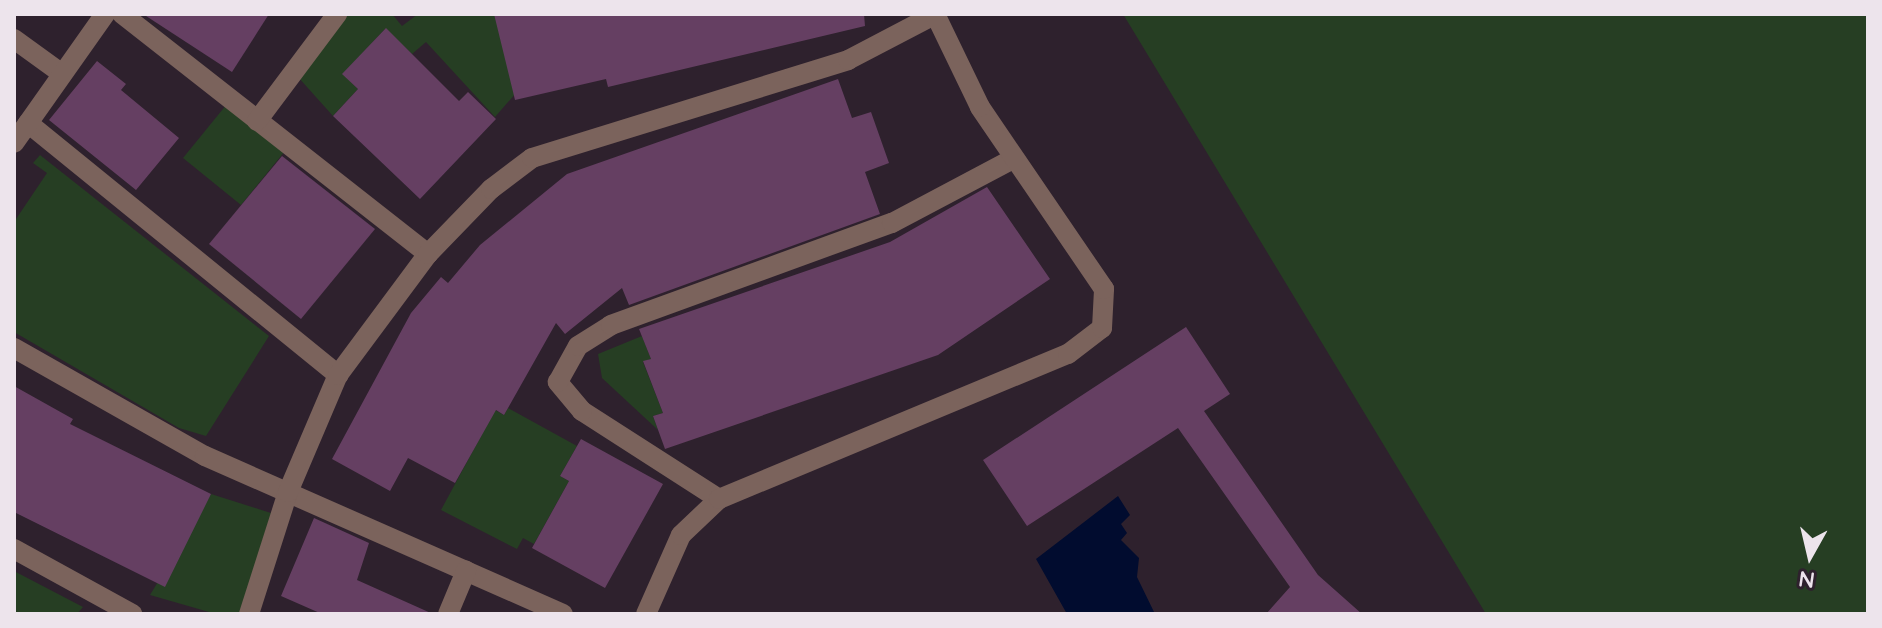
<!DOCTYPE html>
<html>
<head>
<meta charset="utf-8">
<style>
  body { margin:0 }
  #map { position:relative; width:1882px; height:628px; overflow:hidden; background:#2e212d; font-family:Quicksand,sans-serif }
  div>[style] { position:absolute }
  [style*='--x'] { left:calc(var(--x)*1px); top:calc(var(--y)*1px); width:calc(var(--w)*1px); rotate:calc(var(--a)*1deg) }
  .green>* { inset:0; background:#263e23 }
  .water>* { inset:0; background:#010c2f }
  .building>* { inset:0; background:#653f62 }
  .minor>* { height:20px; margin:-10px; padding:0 10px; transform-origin:10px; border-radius:10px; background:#7b635c }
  span { translate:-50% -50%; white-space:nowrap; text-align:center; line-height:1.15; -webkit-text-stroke:7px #2e212d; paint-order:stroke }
  .frame { position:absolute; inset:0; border:16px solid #ede4ec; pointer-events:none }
  .north { position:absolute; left:1770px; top:516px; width:80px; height:80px; -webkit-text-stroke:6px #2e212d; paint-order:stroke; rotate:188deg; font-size:22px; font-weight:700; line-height:32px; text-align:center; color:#ede4ec }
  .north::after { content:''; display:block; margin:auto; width:28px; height:36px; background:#ede4ec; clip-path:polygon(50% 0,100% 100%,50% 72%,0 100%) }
</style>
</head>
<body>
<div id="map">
  <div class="green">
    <div style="clip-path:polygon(347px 14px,392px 14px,402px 26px,418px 14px,494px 14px,530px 77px,495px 117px,426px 42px,412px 54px,385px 29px,343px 74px,358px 89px,333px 116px,298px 77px)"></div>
    <div style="clip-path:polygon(1123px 14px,1868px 14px,1868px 614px,1486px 614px)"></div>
    <div style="clip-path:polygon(227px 104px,285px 151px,241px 205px,183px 158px)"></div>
    <div style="clip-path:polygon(40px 155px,269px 336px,206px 436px,179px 428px,14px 332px,14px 222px,47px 173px,33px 163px)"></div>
    <div style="clip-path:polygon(642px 336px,651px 359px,643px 362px,663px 413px,653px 416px,658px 430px,602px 378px,598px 354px)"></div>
    <div style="clip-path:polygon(508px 408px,577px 446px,560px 476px,569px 481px,534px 544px,523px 538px,517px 549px,441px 510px,495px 410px,504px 415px)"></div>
    <div style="clip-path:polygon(211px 494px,271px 513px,240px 614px,216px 614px,150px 595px)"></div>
    <div style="clip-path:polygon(14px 571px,83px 607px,77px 614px,14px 614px)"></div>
  </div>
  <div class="water">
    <div style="clip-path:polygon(1118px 496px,1130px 515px,1121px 524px,1127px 533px,1121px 540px,1139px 558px,1137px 577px,1155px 614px,1067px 614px,1036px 559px)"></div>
  </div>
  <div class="building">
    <div style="clip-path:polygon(143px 14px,269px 14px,232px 72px)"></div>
    <div style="clip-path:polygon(494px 14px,864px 14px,865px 26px,608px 87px,606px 79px,515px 100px)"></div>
    <div style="clip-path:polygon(386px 28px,459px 101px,468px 92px,496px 119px,420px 199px,333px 116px,358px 89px,342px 74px)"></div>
    <div style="clip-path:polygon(97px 61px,126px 84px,121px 90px,179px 138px,136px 190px,49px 120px)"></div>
    <div style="clip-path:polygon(838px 79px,852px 118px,871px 112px,889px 163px,865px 172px,880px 214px,629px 305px,622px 288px,565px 334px,556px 323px,504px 415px,496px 410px,455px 483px,408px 458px,390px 491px,332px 459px,411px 313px,441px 277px,448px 283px,480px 245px,567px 174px)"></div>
    <div style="clip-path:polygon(282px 156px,375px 229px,301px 319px,209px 244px)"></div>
    <div style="clip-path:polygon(987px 187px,1050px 279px,938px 355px,665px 449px,653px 416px,663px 413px,643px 361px,651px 359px,639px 329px,890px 242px)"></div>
    <div style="clip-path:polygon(1186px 327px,1230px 394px,1204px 411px,1318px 575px,1362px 614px,1266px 614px,1290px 587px,1178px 428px,1027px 526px,983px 460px)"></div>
    <div style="clip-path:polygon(14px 386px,73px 419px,70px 424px,211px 494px,165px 587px,14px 512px)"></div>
    <div style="clip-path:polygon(581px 439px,663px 484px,605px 588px,532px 548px,569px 481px,560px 476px)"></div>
    <div style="clip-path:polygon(314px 518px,369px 543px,357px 580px,433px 614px,322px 614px,281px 596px)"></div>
  </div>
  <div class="minor">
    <div style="--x:122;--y:14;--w:389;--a:38.1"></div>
    <div style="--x:14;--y:39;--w:58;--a:35.9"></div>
    <div style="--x:257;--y:121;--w:134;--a:-53.2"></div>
    <div style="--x:28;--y:123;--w:400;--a:39.1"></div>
    <div style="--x:14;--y:143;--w:158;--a:-54.8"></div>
    <div style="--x:14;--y:348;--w:219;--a:29.5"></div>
    <div style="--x:205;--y:456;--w:391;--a:23.8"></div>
    <div style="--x:719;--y:499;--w:163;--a:-147.3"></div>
    <div style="--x:582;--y:411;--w:38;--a:-130"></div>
    <div style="--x:558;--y:382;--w:41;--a:-60.9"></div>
    <div style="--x:578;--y:346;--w:39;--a:-32"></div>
    <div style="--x:611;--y:325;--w:299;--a:-20"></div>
    <div style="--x:892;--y:223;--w:137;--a:-27.9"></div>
    <div style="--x:14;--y:549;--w:135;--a:28.8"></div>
    <div style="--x:249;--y:614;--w:128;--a:-72.3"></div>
    <div style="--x:288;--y:492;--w:127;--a:-66.9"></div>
    <div style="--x:338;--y:375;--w:151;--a:-53.4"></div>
    <div style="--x:428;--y:254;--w:91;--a:-45.9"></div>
    <div style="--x:491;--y:189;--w:51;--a:-37.1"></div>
    <div style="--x:532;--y:158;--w:331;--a:-17.2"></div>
    <div style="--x:848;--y:60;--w:99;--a:-27.6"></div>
    <div style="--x:448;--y:614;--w:47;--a:-67.3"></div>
    <div style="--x:646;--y:614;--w:86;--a:-66.1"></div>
    <div style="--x:681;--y:535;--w:52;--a:-43.5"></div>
    <div style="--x:719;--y:499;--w:378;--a:-22.6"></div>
    <div style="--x:1068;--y:354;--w:43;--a:-37.4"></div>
    <div style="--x:1102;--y:328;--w:39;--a:-87"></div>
    <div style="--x:1104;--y:289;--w:220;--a:-124.3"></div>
    <div style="--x:980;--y:107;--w:103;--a:-115.8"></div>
  </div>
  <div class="frame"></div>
  <div class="north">N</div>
</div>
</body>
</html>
